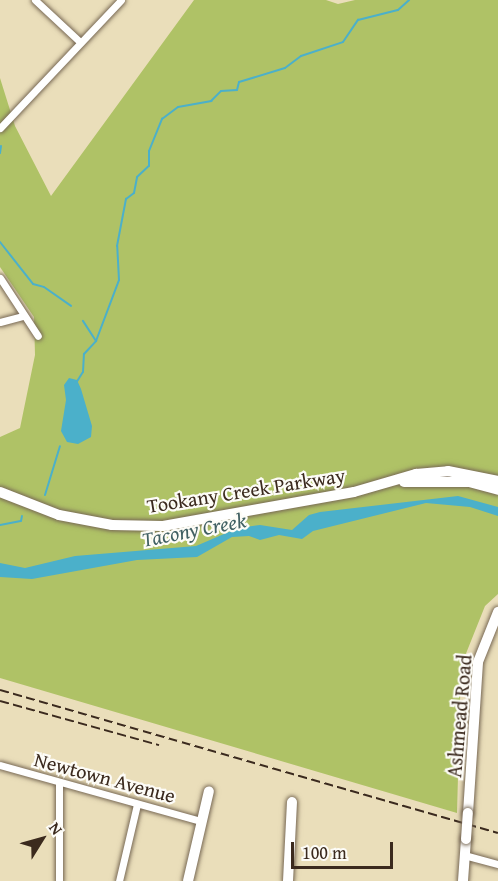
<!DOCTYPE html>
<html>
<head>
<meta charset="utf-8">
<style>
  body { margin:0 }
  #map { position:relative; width:498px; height:881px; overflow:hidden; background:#eadeba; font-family:"Gentium Book Plus",serif }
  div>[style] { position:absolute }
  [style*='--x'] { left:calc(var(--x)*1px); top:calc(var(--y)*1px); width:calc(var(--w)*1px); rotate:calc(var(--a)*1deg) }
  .green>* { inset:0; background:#afc266 }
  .water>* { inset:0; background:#4bb0ca }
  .stream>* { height:2px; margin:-1px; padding:0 1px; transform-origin:1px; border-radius:1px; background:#4bb0ca }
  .roads { filter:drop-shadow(0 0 2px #786955) drop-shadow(0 0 2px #786955) }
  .street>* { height:7px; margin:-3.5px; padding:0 3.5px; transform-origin:3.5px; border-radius:3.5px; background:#fff }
  .secondary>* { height:10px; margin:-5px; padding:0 5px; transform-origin:5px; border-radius:5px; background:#fff }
  .rail>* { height:2px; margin-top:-1px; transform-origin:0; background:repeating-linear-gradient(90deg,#3b2a1e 0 9px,transparent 0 13.5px) }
  .bridges { filter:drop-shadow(0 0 2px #786955) drop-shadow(0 0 2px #786955) }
  .secondary-bridge>* { height:10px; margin:-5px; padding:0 5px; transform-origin:5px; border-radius:5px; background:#fff }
  span { translate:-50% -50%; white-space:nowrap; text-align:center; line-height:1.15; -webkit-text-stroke:4.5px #fdfcf7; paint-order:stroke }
  .street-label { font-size:20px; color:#3b2a1e }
  .water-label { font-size:21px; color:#416063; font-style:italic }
  .north { position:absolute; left:12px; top:809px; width:60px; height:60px; -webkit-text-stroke:4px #fdfcf7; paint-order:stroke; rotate:53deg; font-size:16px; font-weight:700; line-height:24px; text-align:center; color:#3b2a1e }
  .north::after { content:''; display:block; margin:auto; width:21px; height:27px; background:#3b2a1e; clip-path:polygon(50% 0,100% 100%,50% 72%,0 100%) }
  .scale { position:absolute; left:291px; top:842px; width:102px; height:27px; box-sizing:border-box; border:3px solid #3b2a1e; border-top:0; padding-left:8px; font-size:18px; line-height:21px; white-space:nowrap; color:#3b2a1e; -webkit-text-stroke:4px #fdfcf7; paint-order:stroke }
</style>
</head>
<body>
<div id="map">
  <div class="green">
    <div style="clip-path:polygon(194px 0,326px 0,338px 4px,355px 0,498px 0,498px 594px,485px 606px,461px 666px,457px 813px,0 678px,0 437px,20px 428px,35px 355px,34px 317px,0 267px,0 78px,15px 126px,51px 196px)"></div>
  </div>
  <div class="water">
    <div style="clip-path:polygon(69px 378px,77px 380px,81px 389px,92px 426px,91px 437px,78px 444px,67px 442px,61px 431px,66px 400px,64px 385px)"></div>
    <div style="clip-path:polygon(458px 496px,498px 507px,498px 516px,470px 507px,426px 503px,313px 531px,302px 539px,279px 535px,260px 540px,249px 536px,232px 537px,197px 557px,137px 560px,32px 579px,0 577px,0 563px,25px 568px,75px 556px,196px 546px,238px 528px,260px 525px,292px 530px,309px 515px,320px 512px)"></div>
  </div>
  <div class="stream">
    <div style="--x:0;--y:153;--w:7;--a:-82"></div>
    <div style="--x:0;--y:242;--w:53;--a:51.8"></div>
    <div style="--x:33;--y:284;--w:11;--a:15"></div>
    <div style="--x:44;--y:287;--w:33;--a:35"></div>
    <div style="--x:96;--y:341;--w:65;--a:-69.3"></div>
    <div style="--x:119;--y:280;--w:34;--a:-93"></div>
    <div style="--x:117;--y:246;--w:48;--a:-79.2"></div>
    <div style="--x:126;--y:199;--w:10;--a:-37"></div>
    <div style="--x:134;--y:193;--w:16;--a:-79"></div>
    <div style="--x:137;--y:177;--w:16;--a:-43"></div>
    <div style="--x:149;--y:166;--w:15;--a:-90"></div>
    <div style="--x:149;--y:151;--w:35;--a:-68"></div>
    <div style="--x:162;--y:119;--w:20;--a:-37"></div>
    <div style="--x:178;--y:107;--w:34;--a:-10"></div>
    <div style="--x:211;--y:101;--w:14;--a:-45"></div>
    <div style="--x:221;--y:91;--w:16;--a:-4"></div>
    <div style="--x:237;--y:90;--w:8;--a:-76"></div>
    <div style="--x:239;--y:82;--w:48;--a:-16.9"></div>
    <div style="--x:285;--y:68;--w:20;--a:-37"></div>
    <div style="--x:301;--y:56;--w:44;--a:-18.4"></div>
    <div style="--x:343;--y:42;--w:27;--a:-56"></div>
    <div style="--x:358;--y:20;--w:41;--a:-14"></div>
    <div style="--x:398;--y:10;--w:15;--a:-42"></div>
    <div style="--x:76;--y:383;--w:13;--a:-58"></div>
    <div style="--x:83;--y:372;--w:18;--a:-87"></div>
    <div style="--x:84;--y:354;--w:18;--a:-47"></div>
    <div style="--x:96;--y:341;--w:24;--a:-123"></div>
    <div style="--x:45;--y:495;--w:51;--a:-73"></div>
    <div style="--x:0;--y:525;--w:21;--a:-11"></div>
    <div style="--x:21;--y:521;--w:5;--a:-79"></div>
  </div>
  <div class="roads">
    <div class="street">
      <div style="--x:35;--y:0;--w:62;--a:43"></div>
      <div style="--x:0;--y:128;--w:176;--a:-46.6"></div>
      <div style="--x:0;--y:278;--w:69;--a:56.8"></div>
      <div style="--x:0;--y:322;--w:24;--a:-15"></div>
      <div style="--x:0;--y:765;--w:209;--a:15.6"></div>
      <div style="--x:59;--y:783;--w:98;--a:90"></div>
      <div style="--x:464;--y:855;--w:35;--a:15"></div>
      <div style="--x:119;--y:881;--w:79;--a:-76.8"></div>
    </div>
    <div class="secondary">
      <div style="--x:404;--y:482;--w:65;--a:0"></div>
      <div style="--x:469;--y:482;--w:30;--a:15"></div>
      <div style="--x:0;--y:492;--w:63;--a:21.3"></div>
      <div style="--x:59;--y:515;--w:54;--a:10.7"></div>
      <div style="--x:112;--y:525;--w:51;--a:1.1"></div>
      <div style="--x:163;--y:526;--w:194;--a:-10.1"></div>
      <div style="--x:354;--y:492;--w:65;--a:-16.2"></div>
      <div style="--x:416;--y:474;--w:32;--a:-5"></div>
      <div style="--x:448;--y:471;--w:51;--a:11.3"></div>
      <div style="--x:468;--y:813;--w:151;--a:-86.2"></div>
      <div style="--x:478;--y:662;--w:54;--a:-68.2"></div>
      <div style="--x:188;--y:881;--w:92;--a:-76.9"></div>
      <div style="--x:288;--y:881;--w:79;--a:-87.1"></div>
      <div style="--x:463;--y:881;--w:42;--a:-85.9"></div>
    </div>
  </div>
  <div class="rail">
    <div style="--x:0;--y:690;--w:518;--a:16.02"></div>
    <div style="--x:0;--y:701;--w:165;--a:15.5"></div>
  </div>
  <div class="bridges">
    <div class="secondary-bridge">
      <div style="--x:466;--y:839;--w:26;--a:-86"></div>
    </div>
  </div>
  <div class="street-label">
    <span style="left:246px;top:490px;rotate:-9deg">Tookany Creek Parkway</span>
    <span style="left:459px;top:716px;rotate:-85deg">Ashmead Road</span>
    <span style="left:105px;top:777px;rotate:15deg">Newtown Avenue</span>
  </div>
  <div class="water-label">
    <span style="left:194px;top:530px;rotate:-11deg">Tacony Creek</span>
  </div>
  <div class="north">N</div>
  <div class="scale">100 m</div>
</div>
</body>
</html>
